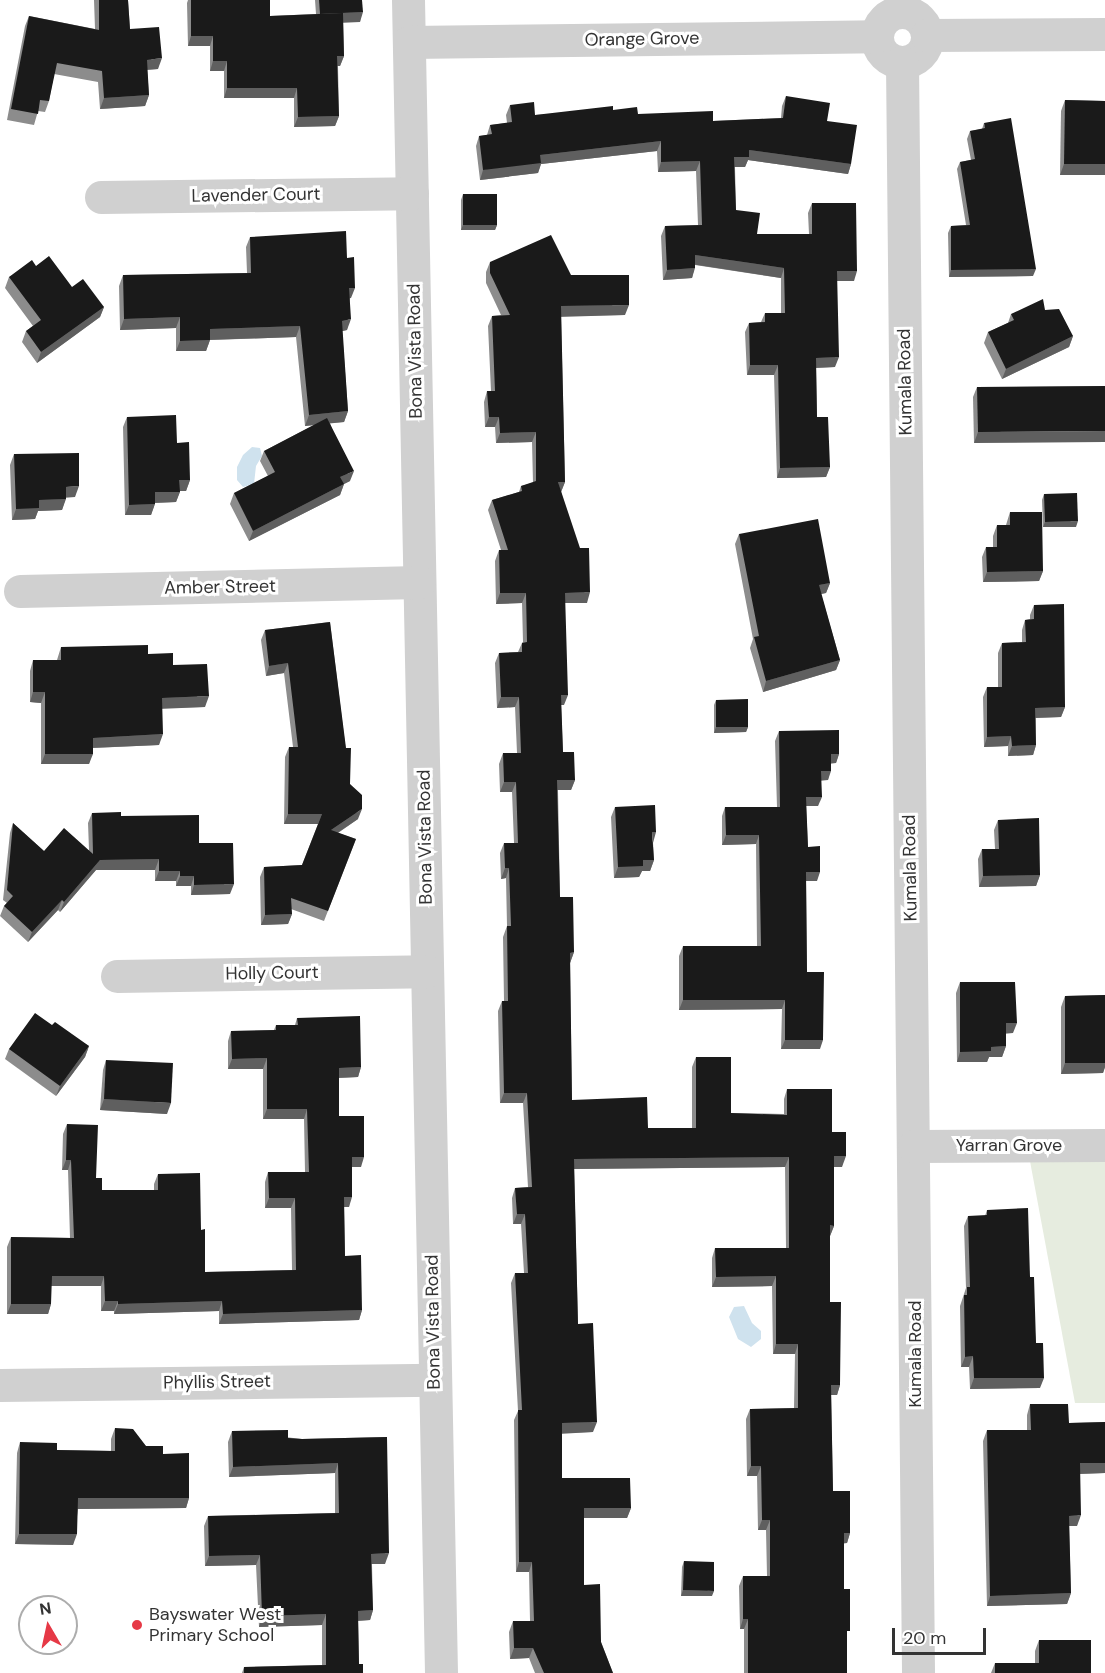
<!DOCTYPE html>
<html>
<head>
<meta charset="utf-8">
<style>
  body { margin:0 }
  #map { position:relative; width:1105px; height:1673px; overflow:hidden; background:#fff; font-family:"DM Sans",sans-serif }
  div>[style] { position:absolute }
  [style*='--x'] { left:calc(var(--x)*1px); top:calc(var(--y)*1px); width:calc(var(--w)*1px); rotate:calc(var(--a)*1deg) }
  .green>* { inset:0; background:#e6ecdf }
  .water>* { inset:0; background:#cfe2ee }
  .street>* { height:33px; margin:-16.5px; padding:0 16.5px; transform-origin:16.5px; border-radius:16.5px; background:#d0d0d0 }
  .street>.ring { margin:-16.5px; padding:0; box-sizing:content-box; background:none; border:33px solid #d0d0d0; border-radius:50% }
  .wall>* { inset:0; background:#8c8c8c }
  .shaded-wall>* { inset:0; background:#5f5f5f }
  .building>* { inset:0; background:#1a1a1a }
  .dots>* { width:16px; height:16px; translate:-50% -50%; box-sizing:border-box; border:3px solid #fff; border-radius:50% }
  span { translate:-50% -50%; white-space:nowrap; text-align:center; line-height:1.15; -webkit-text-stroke:6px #fff; paint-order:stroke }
  .street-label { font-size:18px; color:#333 }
  .poi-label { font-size:18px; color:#333 }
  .left { translate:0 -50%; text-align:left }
  .north { position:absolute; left:18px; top:1595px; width:60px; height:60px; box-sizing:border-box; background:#fff; border:2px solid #adadad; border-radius:50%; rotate:351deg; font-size:16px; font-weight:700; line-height:24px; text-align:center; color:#333 }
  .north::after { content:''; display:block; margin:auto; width:21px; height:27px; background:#e63946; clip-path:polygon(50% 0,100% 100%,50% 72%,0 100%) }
  .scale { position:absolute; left:892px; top:1628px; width:94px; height:27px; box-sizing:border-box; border:3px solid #333; border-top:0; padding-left:8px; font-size:18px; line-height:21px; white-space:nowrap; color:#333; -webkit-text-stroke:4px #fff; paint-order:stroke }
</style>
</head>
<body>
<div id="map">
  <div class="green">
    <div style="clip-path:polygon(1027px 1145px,1105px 1145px,1105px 1403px,1075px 1403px)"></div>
  </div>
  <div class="water">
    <div style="clip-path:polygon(252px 447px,260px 448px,262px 456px,256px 466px,254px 484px,243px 487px,237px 480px,237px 467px,243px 455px)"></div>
    <div style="clip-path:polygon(744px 1306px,752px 1323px,761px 1331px,761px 1339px,751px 1347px,738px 1339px,729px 1317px,734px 1307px)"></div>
  </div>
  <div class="street">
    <div style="--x:408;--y:0;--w:1673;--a:88.87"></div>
    <div class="ring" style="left:877px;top:12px;width:17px;height:17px"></div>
    <div style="--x:927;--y:35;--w:178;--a:-0.3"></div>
    <div style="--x:409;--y:42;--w:467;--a:-0.7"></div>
    <div style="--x:902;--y:62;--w:1611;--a:89.43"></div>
    <div style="--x:101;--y:197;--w:311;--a:-0.7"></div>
    <div style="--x:20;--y:591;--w:399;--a:-1.3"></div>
    <div style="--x:117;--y:976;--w:310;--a:-0.9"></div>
    <div style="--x:914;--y:1146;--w:191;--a:-0.3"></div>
    <div style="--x:0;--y:1385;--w:434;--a:-0.7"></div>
  </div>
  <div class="wall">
    <div style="clip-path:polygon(94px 0,128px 0,130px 29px,158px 69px,147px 70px,149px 95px,145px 106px,100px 109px,98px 82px,54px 74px,49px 101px,45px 112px,38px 111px,34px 125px,7px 120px,25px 26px,29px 16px,95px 29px)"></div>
    <div style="clip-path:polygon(188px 0,270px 0,270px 16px,316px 14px,315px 0,362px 0,360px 22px,343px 22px,344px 56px,340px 66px,338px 66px,339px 116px,335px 126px,294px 127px,294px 98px,224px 98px,224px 71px,210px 71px,210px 46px,188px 46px,187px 3px)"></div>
    <div style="clip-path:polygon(786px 96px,827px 121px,851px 164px,848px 174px,748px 160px,745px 167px,735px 167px,736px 210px,757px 234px,809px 234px,808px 213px,812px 203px,854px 281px,837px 281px,835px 367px,816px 368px,817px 417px,830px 467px,826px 477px,777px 478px,774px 375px,747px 375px,745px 332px,749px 323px,761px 322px,765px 313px,781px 313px,781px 278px,695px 265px,692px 278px,663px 280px,661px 236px,665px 226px,698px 225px,696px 171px,658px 172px,657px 151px,541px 164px,538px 173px,480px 180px,476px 146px,479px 136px,487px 135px,490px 125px,507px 123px,506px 115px,510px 105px,535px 115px,613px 110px,638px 114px,713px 121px,781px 118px,782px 106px)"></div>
    <div style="clip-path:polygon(1065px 100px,1105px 101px,1105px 175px,1060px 175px,1061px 111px)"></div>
    <div style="clip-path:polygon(984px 123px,1033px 276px,949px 277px,948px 233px,951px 226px,966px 225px,957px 169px,960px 162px,971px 160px,967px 139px,970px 131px,982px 129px)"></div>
    <div style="clip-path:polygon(463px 194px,497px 225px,495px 230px,461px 230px,461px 200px)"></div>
    <div style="clip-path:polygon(250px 237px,347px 258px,351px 298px,350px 298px,347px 330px,342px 331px,348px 411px,344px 422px,330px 423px,350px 481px,344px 484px,340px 495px,249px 541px,230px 504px,234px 493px,268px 476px,260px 461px,264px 451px,314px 425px,305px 426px,296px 337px,210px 340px,206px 351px,176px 351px,176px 328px,120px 330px,119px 286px,123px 275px,247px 273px,246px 247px)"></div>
    <div style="clip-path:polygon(490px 262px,571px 275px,625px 315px,561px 316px,565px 482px,561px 492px,587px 603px,565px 603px,564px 705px,561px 705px,563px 752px,575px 780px,571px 790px,558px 790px,560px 897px,574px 952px,570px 963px,572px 1100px,648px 1128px,692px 1128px,692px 1067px,696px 1057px,731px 1113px,784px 1114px,784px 1099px,787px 1089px,832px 1132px,842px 1167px,834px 1167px,834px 1226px,830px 1236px,830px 1302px,840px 1385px,837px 1395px,831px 1395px,833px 1491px,850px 1533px,847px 1543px,844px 1543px,844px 1589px,847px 1639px,847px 1673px,744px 1673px,744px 1629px,740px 1629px,739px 1586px,743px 1576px,767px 1576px,766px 1530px,758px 1530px,757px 1476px,747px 1476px,746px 1419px,750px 1409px,794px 1408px,795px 1354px,773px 1354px,772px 1286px,712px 1287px,712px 1258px,715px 1248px,786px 1248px,785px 1167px,574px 1169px,578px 1324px,593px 1432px,562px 1433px,562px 1478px,631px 1508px,627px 1518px,584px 1518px,584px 1585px,601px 1642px,613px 1673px,535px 1673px,529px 1658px,510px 1659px,509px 1632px,513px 1621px,530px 1621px,529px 1572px,516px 1572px,514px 1420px,518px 1411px,511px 1283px,515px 1273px,524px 1273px,521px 1224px,513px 1224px,512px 1198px,515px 1188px,528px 1187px,523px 1103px,500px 1103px,498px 1011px,502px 1001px,504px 1001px,503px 937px,507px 926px,506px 878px,501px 879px,500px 853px,504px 843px,514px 843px,512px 792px,500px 792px,499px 764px,503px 753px,517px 753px,515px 707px,497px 708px,495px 663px,499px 653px,518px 652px,522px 643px,523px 642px,522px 603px,496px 604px,495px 561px,499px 550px,501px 550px,488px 510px,492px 500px,519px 492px,521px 486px,533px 483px,532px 442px,496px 443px,495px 427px,485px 427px,484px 402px,487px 391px,491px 391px,488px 326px,492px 316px,501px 315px,486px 283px,486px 272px)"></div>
    <div style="clip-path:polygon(36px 266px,104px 307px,100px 317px,37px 363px,22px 342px,26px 331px,33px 326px,5px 288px,9px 277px)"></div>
    <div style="clip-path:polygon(1045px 310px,1073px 336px,1069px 347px,1002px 379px,984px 343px,988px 332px,1008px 323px,1011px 314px)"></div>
    <div style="clip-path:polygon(1105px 386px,974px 443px,973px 397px,977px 387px)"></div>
    <div style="clip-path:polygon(127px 417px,190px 480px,186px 491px,180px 491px,176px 502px,155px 503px,151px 515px,125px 515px,123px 427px)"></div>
    <div style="clip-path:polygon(14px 454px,75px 497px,66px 497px,62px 510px,38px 511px,35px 519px,12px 520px,10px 465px)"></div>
    <div style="clip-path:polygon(1044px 494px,1076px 527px,1043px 527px,1042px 500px)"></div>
    <div style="clip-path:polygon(1010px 512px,1043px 571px,1039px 581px,983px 582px,982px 557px,986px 547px,993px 547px,993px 536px,997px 525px,1006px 525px)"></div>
    <div style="clip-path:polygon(739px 534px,830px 583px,826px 593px,821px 594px,840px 660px,836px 670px,763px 692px,750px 648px,753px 639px,735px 544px)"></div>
    <div style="clip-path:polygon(1034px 605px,1065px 707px,1061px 717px,1036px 718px,1036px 745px,1033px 755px,1008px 756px,1008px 746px,984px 747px,983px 697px,987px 687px,998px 687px,998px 653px,1002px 643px,1022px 642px,1022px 630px,1025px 620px,1030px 619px,1030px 615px)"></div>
    <div style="clip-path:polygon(330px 622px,350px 784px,358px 819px,338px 833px,356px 839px,324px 921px,291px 909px,292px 914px,288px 924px,261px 925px,260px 877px,264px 867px,302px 865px,318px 824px,284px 824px,285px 757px,289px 747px,293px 747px,284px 673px,266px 676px,261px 640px,265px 630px)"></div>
    <div style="clip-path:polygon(61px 647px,148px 654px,173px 665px,205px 707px,162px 708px,159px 745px,93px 748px,89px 764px,41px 764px,41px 703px,30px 702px,30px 671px,33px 660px,57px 660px)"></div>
    <div style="clip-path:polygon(716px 700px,748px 727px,746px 732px,714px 733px,714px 705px)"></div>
    <div style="clip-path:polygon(779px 731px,839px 754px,836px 763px,831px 763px,828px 780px,821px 780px,818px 806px,806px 806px,808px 847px,817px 881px,806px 881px,807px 972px,820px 1049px,781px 1049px,782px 1009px,679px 1010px,679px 956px,683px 946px,757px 946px,756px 844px,722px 845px,722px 816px,725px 807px,777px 807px,775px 741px)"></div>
    <div style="clip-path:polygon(615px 807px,653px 842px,654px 860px,650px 871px,642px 871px,639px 877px,614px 878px,611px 817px)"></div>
    <div style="clip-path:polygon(92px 813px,121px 816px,199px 843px,230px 894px,191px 895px,191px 886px,176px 886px,176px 881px,155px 881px,155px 870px,96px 870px,60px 912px,58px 910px,28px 942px,0 916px,4px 906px,7px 903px,3px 900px,10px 833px,13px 823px,44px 851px,89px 850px,88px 823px)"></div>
    <div style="clip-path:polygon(998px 820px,1040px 875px,1036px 886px,979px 887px,978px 859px,982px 849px,995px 849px,994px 830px)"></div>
    <div style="clip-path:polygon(960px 982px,1013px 1033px,1006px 1033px,1006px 1046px,1002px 1057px,989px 1057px,987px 1062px,957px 1062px,956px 993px)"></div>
    <div style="clip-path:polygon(1105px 995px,1105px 1067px,1103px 1073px,1061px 1074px,1061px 1007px,1065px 996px)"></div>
    <div style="clip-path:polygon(297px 1018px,361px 1067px,358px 1077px,339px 1078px,339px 1116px,361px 1167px,352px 1167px,349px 1207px,344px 1207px,345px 1256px,362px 1310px,359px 1320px,219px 1324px,219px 1311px,114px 1314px,114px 1311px,101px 1311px,101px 1286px,51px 1286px,51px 1304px,48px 1314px,7px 1314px,7px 1247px,11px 1237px,70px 1238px,68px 1170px,62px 1170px,63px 1134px,67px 1124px,102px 1190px,154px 1190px,154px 1184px,158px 1174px,201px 1230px,205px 1272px,292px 1270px,291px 1208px,265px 1208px,265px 1182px,268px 1172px,305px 1172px,304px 1119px,263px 1119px,263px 1069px,228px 1069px,228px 1041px,231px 1031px,274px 1030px,276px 1025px,295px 1025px)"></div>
    <div style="clip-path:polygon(52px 1025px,89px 1046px,85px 1057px,56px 1096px,5px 1059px,9px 1049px)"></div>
    <div style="clip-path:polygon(106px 1060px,167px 1114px,100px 1110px,103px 1070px)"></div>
    <div style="clip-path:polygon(987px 1210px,1030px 1277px,1040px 1388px,970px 1389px,969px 1367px,961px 1367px,960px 1306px,966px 1288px,964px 1226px,968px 1216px,985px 1216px)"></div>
    <div style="clip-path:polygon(1030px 1404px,1069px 1423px,1105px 1422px,1105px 1473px,1080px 1474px,1077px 1526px,1069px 1526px,1071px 1593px,1067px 1604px,987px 1606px,983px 1441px,987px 1430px,1027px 1430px,1027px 1415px)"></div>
    <div style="clip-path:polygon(115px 1428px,146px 1446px,163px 1454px,189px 1498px,186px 1508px,78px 1509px,73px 1545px,15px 1544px,17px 1453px,20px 1442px,57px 1450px,111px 1451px,111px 1439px)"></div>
    <div style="clip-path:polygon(232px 1431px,302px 1439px,387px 1437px,385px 1564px,372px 1564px,373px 1610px,370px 1620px,358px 1621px,359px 1664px,363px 1673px,242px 1673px,244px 1667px,322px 1665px,322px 1625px,259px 1627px,256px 1565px,205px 1566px,204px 1526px,208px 1516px,335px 1513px,335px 1473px,229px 1477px,228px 1442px)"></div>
    <div style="clip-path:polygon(684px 1561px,712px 1596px,681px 1596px,682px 1567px)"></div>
    <div style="clip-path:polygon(1039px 1640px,1091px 1673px,991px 1673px,995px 1663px,1035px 1663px,1035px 1651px)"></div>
  </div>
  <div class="shaded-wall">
    <div style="clip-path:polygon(363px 12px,360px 22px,316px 24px,320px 14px)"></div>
    <div style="clip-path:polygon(191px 36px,213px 36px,210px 46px,188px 46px)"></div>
    <div style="clip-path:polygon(337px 56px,344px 56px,340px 66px,334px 66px)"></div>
    <div style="clip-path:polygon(162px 58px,158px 69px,143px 70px,147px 60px)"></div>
    <div style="clip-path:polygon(213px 61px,227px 61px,224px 71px,210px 71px)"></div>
    <div style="clip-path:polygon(227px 88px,297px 88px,294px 98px,224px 98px)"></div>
    <div style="clip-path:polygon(149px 95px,145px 106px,100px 109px,104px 98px)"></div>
    <div style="clip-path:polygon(339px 116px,335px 126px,294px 127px,298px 117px)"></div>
    <div style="clip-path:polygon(661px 141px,657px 151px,541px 164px,538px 173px,480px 180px,483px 170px,540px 155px)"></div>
    <div style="clip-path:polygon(749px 150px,851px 164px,848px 174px,748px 160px,745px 167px,731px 167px,734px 157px)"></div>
    <div style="clip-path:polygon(700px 161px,696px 171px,658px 172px,661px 162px)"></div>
    <div style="clip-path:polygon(1064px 164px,1105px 164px,1105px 175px,1060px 175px)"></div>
    <div style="clip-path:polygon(463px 225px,497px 225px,495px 230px,461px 230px)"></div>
    <div style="clip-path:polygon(695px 255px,784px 268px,781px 278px,691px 264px)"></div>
    <div style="clip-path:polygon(695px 268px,692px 278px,663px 280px,667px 270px)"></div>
    <div style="clip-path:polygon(1036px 269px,1033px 276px,949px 277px,951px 270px)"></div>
    <div style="clip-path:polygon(837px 271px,857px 271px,854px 281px,834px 281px)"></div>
    <div style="clip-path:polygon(349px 288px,355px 288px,351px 298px,345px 299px)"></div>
    <div style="clip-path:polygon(629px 305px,625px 315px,557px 317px,561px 306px)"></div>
    <div style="clip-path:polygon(104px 307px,100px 317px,37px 363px,41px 352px)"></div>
    <div style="clip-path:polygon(180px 317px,176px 328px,120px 330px,124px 319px)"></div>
    <div style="clip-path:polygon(351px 319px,347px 330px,338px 332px,342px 321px)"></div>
    <div style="clip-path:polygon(300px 326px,296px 337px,206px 340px,210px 329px)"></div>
    <div style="clip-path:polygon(1073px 336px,1069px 347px,1002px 379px,1006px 369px)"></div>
    <div style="clip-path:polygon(210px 340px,206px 351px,176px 351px,180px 341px)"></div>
    <div style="clip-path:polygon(839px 357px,835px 367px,812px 368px,816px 358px)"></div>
    <div style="clip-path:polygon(750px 365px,778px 365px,774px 375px,747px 375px)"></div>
    <div style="clip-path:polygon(348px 411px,344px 422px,305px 426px,309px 415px)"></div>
    <div style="clip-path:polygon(489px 417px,499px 417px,495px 427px,485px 427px)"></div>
    <div style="clip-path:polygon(1105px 431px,1105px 442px,974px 443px,978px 432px)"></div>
    <div style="clip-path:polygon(536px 432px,532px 442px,496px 443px,500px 433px)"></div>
    <div style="clip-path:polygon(830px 467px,826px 477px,777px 478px,780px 468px)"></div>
    <div style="clip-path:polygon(354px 471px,350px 481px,336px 488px,340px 477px)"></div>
    <div style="clip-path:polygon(179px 480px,190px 480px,186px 491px,175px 491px)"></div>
    <div style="clip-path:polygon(558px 482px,565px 482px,561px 492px)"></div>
    <div style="clip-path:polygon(344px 484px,340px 495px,249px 541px,253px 531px)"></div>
    <div style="clip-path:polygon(79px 486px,75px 497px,62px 498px,66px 487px)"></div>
    <div style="clip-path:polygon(155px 492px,180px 492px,176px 502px,151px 503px)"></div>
    <div style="clip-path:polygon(66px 499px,62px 510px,38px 511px,35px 519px,12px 520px,16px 509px,39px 500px)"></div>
    <div style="clip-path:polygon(155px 504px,151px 515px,125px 515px,129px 505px)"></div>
    <div style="clip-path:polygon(1078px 521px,1076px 527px,1043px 527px,1045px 522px)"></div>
    <div style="clip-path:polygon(1043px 571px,1039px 581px,983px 582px,987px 572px)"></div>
    <div style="clip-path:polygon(830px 583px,826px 593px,815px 595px,819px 585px)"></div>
    <div style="clip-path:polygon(590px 592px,587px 603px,561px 603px,565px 593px)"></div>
    <div style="clip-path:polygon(500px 593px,526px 593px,522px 603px,496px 604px)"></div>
    <div style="clip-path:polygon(840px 660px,836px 670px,763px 692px,766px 681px)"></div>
    <div style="clip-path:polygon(288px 663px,284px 673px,266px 676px,269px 666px)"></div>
    <div style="clip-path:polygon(33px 692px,45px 692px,41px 703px,30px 702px)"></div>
    <div style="clip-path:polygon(561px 695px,568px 695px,564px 705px,557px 705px)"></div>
    <div style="clip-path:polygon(209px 696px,205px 707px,158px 709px,162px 698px)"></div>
    <div style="clip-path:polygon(501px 697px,519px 697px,515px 707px,497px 708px)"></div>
    <div style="clip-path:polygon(1065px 707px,1061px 717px,1032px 718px,1035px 708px)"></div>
    <div style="clip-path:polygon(716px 727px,748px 727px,746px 732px,714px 733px)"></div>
    <div style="clip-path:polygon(163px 734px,159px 745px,89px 748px,93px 738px)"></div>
    <div style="clip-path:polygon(1011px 736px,1008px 746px,984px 747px,987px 737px)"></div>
    <div style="clip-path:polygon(1036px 745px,1033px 755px,1008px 756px,1012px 746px)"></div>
    <div style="clip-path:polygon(45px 754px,93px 754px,89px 764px,41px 764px)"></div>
    <div style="clip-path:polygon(831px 754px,839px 754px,836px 763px,828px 764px)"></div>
    <div style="clip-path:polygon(821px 771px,831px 771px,828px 780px,818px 781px)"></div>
    <div style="clip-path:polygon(557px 780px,575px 780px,571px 790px,554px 790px)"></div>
    <div style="clip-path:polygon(504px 782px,516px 782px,512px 792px,500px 792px)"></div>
    <div style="clip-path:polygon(806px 797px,822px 797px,818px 806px,803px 806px)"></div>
    <div style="clip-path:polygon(362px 809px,358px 819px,327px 840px,331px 830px)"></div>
    <div style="clip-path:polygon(288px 814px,322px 814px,318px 824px,284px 824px)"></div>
    <div style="clip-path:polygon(652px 832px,656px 832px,653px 843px)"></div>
    <div style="clip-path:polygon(726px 835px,759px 835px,756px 844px,722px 845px)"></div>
    <div style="clip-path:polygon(159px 859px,155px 870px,96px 870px,60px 912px,64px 902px,100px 860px)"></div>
    <div style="clip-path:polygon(643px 860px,654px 860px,650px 871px,642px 871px,639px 877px,614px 878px,618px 867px)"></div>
    <div style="clip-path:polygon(505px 868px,509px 868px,506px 878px,501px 879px)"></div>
    <div style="clip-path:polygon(159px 871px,180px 871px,176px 881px,155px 881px)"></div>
    <div style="clip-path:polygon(806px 872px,820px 872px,817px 881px,803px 881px)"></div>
    <div style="clip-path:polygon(1040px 875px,1036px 886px,979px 887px,983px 876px)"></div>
    <div style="clip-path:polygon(180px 876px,194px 876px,191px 886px,176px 886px)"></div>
    <div style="clip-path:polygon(234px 884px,230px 894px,191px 895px,194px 885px)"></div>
    <div style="clip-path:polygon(62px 900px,58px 910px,28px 942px,32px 932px)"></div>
    <div style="clip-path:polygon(292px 914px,288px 924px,261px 925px,265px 915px)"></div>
    <div style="clip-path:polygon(574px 952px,570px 963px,566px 963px,570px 953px)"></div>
    <div style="clip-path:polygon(683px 1000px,785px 1000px,782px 1009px,679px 1010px)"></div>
    <div style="clip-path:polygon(1006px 1023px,1017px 1023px,1013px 1033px,1002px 1034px)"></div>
    <div style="clip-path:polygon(785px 1040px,823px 1040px,820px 1049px,781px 1049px)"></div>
    <div style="clip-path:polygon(89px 1046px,85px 1057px,56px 1096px,60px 1086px)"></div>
    <div style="clip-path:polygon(1006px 1046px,1002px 1057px,989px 1057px,987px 1062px,957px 1062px,960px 1052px,991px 1047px)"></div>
    <div style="clip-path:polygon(267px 1058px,263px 1069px,228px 1069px,232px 1059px)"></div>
    <div style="clip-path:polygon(1065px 1063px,1105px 1063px,1105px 1067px,1103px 1073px,1061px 1074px)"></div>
    <div style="clip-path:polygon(361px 1067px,358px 1077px,335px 1078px,339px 1068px)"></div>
    <div style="clip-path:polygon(504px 1093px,527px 1093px,523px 1103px,500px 1103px)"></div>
    <div style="clip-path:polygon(104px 1099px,171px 1103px,167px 1114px,100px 1110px)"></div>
    <div style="clip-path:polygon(267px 1109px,307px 1109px,304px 1119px,263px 1119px)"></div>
    <div style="clip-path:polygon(834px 1156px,846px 1156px,842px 1167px,830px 1167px)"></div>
    <div style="clip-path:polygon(352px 1157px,364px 1157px,361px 1167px,348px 1167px)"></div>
    <div style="clip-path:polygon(789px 1157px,785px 1167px,570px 1169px,574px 1159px)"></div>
    <div style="clip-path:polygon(66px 1160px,71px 1160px,68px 1170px,62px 1170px)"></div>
    <div style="clip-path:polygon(344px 1197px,352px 1197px,349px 1207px,340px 1207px)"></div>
    <div style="clip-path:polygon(269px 1198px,295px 1198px,291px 1208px,265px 1208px)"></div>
    <div style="clip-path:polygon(517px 1214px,525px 1214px,521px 1224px,513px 1224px)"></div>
    <div style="clip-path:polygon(830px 1225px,834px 1226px,830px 1236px,826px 1236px)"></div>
    <div style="clip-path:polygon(52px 1276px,104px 1276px,101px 1286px,48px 1286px)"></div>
    <div style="clip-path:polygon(776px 1276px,772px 1286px,712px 1287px,716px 1277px)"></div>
    <div style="clip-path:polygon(105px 1301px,118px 1301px,114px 1311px,101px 1311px)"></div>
    <div style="clip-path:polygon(222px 1301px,219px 1311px,114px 1314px,118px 1304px)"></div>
    <div style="clip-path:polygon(11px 1304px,51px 1304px,48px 1314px,7px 1314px)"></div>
    <div style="clip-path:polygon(362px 1310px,359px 1320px,219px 1324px,223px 1314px)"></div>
    <div style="clip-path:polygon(776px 1344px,798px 1344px,795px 1354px,773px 1354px)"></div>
    <div style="clip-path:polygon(973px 1356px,969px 1367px,961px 1367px,965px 1357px)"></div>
    <div style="clip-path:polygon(974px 1378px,1044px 1378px,1040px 1388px,970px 1389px)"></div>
    <div style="clip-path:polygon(831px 1385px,840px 1385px,837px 1395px,827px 1395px)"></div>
    <div style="clip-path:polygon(597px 1422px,593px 1432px,558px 1434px,562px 1423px)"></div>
    <div style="clip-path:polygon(338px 1463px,335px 1473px,229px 1477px,233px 1467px)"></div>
    <div style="clip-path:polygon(1080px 1463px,1105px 1463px,1105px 1473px,1076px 1474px)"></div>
    <div style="clip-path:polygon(751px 1466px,761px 1466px,757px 1476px,747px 1476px)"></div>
    <div style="clip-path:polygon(78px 1498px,189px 1498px,186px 1508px,74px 1509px)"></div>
    <div style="clip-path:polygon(584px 1508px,631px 1508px,627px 1518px,580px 1518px)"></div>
    <div style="clip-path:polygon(1081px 1515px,1077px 1526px,1065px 1526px,1069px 1516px)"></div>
    <div style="clip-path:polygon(762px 1520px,770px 1520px,766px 1530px,758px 1530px)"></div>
    <div style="clip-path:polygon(844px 1533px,850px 1533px,847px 1543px,840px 1544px)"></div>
    <div style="clip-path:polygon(19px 1534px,77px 1534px,73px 1545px,15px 1544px)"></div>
    <div style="clip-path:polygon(389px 1553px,385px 1564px,367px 1564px,371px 1554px)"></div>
    <div style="clip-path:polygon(260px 1555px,256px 1565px,205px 1566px,209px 1556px)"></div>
    <div style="clip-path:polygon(519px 1562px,532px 1562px,529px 1572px,516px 1572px)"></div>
    <div style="clip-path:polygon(683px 1590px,714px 1591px,712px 1596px,681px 1596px)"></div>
    <div style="clip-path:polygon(1071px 1593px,1067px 1604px,987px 1606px,990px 1596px)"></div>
    <div style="clip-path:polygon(373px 1610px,370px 1620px,354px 1621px,358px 1611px)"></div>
    <div style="clip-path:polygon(326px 1614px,322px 1625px,259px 1627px,262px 1616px)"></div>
    <div style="clip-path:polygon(743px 1619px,748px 1619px,744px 1629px,740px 1629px)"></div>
    <div style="clip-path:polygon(514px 1648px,533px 1648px,529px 1658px,510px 1659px)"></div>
  </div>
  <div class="building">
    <div style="clip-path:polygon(99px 0,128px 0,130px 29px,159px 27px,162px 58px,147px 60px,149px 95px,104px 98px,102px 71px,57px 63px,49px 101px,40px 100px,38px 114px,11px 109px,29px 16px,99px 30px)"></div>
    <div style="clip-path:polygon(191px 0,270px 0,270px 16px,343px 13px,344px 56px,337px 56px,339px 116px,298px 117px,297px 88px,227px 88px,227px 61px,213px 61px,213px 36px,191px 36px)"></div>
    <div style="clip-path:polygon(319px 0,362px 0,363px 12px,320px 14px)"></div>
    <div style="clip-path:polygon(786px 96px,830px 103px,827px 121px,857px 125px,851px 164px,749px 150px,749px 157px,734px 157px,736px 210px,760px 213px,757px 234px,812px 234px,812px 203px,856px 203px,857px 271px,837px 271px,839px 357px,816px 358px,817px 417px,828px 417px,830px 467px,780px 468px,778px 365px,750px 365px,749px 323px,765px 322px,765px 313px,785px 313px,784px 268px,695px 255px,695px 268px,667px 270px,665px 226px,702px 225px,700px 161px,661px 162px,661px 141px,540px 155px,541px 163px,483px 170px,479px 136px,492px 134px,490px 125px,512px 122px,510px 105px,534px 102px,535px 115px,613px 106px,613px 110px,637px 107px,638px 114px,713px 111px,713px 121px,783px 118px)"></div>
    <div style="clip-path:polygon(1065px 100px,1105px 101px,1105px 164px,1064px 164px)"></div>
    <div style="clip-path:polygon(1011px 118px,1036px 269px,951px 270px,951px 226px,970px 225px,960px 162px,975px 159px,970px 131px,985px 128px,984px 123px)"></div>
    <div style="clip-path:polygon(463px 194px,497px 194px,497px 225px,463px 225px)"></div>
    <div style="clip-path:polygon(346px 231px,347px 258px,354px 257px,355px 288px,349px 288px,351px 319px,342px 321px,348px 411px,309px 415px,300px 326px,210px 329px,210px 340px,180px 341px,180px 317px,124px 319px,123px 275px,251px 273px,250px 237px)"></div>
    <div style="clip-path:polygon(551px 235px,571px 275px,629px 275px,629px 305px,561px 306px,565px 482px,558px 482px,580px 548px,589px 548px,590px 592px,565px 593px,568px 695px,561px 695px,563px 752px,574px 752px,575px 780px,557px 780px,560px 897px,573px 897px,574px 952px,570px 953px,572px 1100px,647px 1097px,648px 1128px,696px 1128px,696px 1057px,731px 1057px,731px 1113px,787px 1115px,787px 1089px,832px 1089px,832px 1132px,846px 1132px,846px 1156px,834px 1156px,834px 1226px,830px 1225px,830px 1302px,841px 1302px,840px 1385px,831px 1385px,833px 1491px,850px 1491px,850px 1533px,844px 1533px,844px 1589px,850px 1589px,850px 1631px,847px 1631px,847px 1673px,748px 1673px,748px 1619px,743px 1619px,743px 1576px,770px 1576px,770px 1520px,762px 1520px,761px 1466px,751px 1466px,750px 1409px,798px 1408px,798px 1344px,776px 1344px,776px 1276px,716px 1277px,715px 1248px,789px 1248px,789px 1157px,574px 1159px,578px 1324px,593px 1323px,597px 1422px,562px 1423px,562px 1478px,630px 1478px,631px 1508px,584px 1508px,584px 1585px,600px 1584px,601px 1642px,613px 1673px,544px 1673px,533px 1648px,514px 1648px,513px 1621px,534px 1621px,532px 1562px,519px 1562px,518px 1410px,522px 1410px,515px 1273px,528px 1273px,525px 1214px,517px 1214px,515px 1188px,532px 1187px,527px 1093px,504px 1093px,502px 1001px,508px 1001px,507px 926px,511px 926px,509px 868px,505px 868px,504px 843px,518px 843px,516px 782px,504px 782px,503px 753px,521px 753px,519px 697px,501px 697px,499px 653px,522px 652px,522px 643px,527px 642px,526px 593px,500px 593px,499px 550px,508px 550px,492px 500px,522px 491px,521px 486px,536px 481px,536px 432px,500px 433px,499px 417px,489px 417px,487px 391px,495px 391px,492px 316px,510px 315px,490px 273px,490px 262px)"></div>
    <div style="clip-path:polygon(49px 256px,72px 287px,83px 279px,104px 307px,41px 352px,26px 331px,41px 320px,9px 277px,32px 260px,36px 266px)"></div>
    <div style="clip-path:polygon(1043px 299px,1045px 310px,1059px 309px,1073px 336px,1006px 369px,988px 332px,1014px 320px,1011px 314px)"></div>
    <div style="clip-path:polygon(1105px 386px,1105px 431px,978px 432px,977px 387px)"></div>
    <div style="clip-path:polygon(176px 415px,177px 443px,189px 442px,190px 480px,179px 480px,180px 492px,155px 492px,155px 504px,129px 505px,127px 417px)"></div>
    <div style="clip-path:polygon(327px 418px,354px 471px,340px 477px,344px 484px,253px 531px,234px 493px,275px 472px,264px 451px)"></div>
    <div style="clip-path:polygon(79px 453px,79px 486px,66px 487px,66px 499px,39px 500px,39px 508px,16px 509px,14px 454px)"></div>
    <div style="clip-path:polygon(1077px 493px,1078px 521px,1045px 522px,1044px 494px)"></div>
    <div style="clip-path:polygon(1010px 512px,1042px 512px,1043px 571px,987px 572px,986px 547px,997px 547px,997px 525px,1010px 525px)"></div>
    <div style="clip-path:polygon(818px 519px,830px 583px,819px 585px,840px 660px,766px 681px,754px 637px,759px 636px,739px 534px)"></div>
    <div style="clip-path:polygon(1064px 604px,1065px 707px,1035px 708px,1036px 745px,1012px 746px,1011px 736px,987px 737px,987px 687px,1002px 687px,1002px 643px,1026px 642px,1025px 620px,1034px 619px,1034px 605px)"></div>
    <div style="clip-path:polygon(330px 622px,346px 748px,351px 748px,350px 784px,362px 795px,362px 809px,331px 830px,356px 839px,328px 911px,291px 898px,292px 914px,265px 915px,264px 867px,302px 865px,322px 814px,288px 814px,289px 747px,298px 747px,288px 663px,269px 666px,265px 630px)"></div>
    <div style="clip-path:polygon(148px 645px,148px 654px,173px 653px,173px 665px,207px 664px,209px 696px,162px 698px,163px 734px,93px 738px,93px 754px,45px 754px,45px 692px,33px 692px,33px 660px,61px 660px,61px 647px)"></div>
    <div style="clip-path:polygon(748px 699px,748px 727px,716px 727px,716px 700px)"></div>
    <div style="clip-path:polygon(839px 730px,839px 754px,831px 754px,831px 771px,821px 771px,822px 797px,806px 797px,808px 847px,820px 846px,820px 872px,806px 872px,807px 972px,824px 972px,823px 1040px,785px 1040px,785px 1000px,683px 1000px,683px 946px,761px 946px,759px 835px,726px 835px,725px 807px,780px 807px,779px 731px)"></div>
    <div style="clip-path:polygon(655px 805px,656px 832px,652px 832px,654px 860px,643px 860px,643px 866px,618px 867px,615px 807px)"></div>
    <div style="clip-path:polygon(121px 812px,121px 816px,199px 815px,199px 843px,233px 843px,234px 884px,194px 885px,194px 876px,180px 876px,180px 871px,159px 871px,159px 859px,100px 860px,64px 902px,62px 900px,32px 932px,4px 906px,13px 896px,7px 890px,13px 823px,44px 851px,64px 828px,93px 854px,92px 813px)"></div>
    <div style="clip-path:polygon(1039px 818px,1040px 875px,983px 876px,982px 849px,999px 849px,998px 820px)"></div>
    <div style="clip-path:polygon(960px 982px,1015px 982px,1017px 1023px,1006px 1023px,1006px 1046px,991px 1047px,991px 1051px,960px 1052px)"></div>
    <div style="clip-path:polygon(1105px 995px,1105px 1063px,1065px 1063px,1065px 996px)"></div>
    <div style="clip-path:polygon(35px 1013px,52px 1025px,55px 1022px,89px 1046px,60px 1086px,9px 1049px)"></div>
    <div style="clip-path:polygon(360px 1016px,361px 1067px,339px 1068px,339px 1116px,364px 1116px,364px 1157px,352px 1157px,352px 1197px,344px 1197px,345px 1256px,361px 1255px,362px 1310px,223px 1314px,222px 1301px,118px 1304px,118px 1301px,105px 1301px,104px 1276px,52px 1276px,51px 1304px,11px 1304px,11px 1237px,74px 1238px,71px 1160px,66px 1160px,67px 1124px,98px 1125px,96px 1178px,102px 1178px,102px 1190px,158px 1190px,158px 1174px,200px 1173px,201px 1230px,205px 1229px,205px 1272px,296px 1270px,295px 1198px,269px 1198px,268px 1172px,309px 1172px,307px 1109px,267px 1109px,267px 1058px,232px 1059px,231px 1031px,276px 1030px,276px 1025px,298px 1025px,297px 1018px)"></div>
    <div style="clip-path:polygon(106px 1060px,173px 1063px,171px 1103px,104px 1099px)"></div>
    <div style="clip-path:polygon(1028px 1208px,1030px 1277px,1034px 1277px,1036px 1343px,1043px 1343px,1044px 1378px,974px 1378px,973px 1356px,965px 1357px,964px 1295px,967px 1295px,967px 1287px,970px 1287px,968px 1216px,987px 1215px,987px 1210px)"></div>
    <div style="clip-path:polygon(1030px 1404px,1068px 1404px,1069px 1423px,1105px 1422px,1105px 1463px,1080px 1463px,1081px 1515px,1069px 1516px,1071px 1593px,990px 1596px,987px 1430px,1031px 1430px)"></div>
    <div style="clip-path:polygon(115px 1428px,133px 1429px,146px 1446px,163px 1446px,163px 1454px,189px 1453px,189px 1498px,78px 1498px,77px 1534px,19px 1534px,20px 1442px,57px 1443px,57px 1450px,115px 1451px)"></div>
    <div style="clip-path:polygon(288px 1430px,288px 1438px,302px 1439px,387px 1437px,389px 1553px,371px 1554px,373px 1610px,358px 1611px,359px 1664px,363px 1664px,363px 1673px,244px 1673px,244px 1667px,326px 1665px,326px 1614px,262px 1616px,260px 1555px,209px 1556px,208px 1516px,339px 1513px,338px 1463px,233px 1467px,232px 1431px)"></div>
    <div style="clip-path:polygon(684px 1561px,714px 1562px,714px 1591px,683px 1590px)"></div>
    <div style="clip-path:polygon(1039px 1640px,1091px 1640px,1091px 1673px,995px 1673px,995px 1663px,1039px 1663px)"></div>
  </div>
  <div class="dots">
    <div style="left:137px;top:1625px;background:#e63946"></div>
  </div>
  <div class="street-label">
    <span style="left:642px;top:39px;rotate:-1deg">Orange Grove</span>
    <span style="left:256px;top:195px;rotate:-1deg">Lavender Court</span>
    <span style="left:415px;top:351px;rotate:-91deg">Bona Vista Road</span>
    <span style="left:905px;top:382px;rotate:-91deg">Kumala Road</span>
    <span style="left:220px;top:587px;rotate:-1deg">Amber Street</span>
    <span style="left:425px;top:837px;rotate:-91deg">Bona Vista Road</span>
    <span style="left:910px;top:868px;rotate:-91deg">Kumala Road</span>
    <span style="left:272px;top:973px;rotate:-1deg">Holly Court</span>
    <span style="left:1009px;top:1145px">Yarran Grove</span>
    <span style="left:433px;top:1322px;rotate:-91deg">Bona Vista Road</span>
    <span style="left:915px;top:1354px;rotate:-90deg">Kumala Road</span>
    <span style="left:217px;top:1382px;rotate:-1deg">Phyllis Street</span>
  </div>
  <div class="poi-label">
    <span class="left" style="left:149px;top:1625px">Bayswater West<br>Primary School</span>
  </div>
  <div class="north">N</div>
  <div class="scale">20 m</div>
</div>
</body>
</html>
